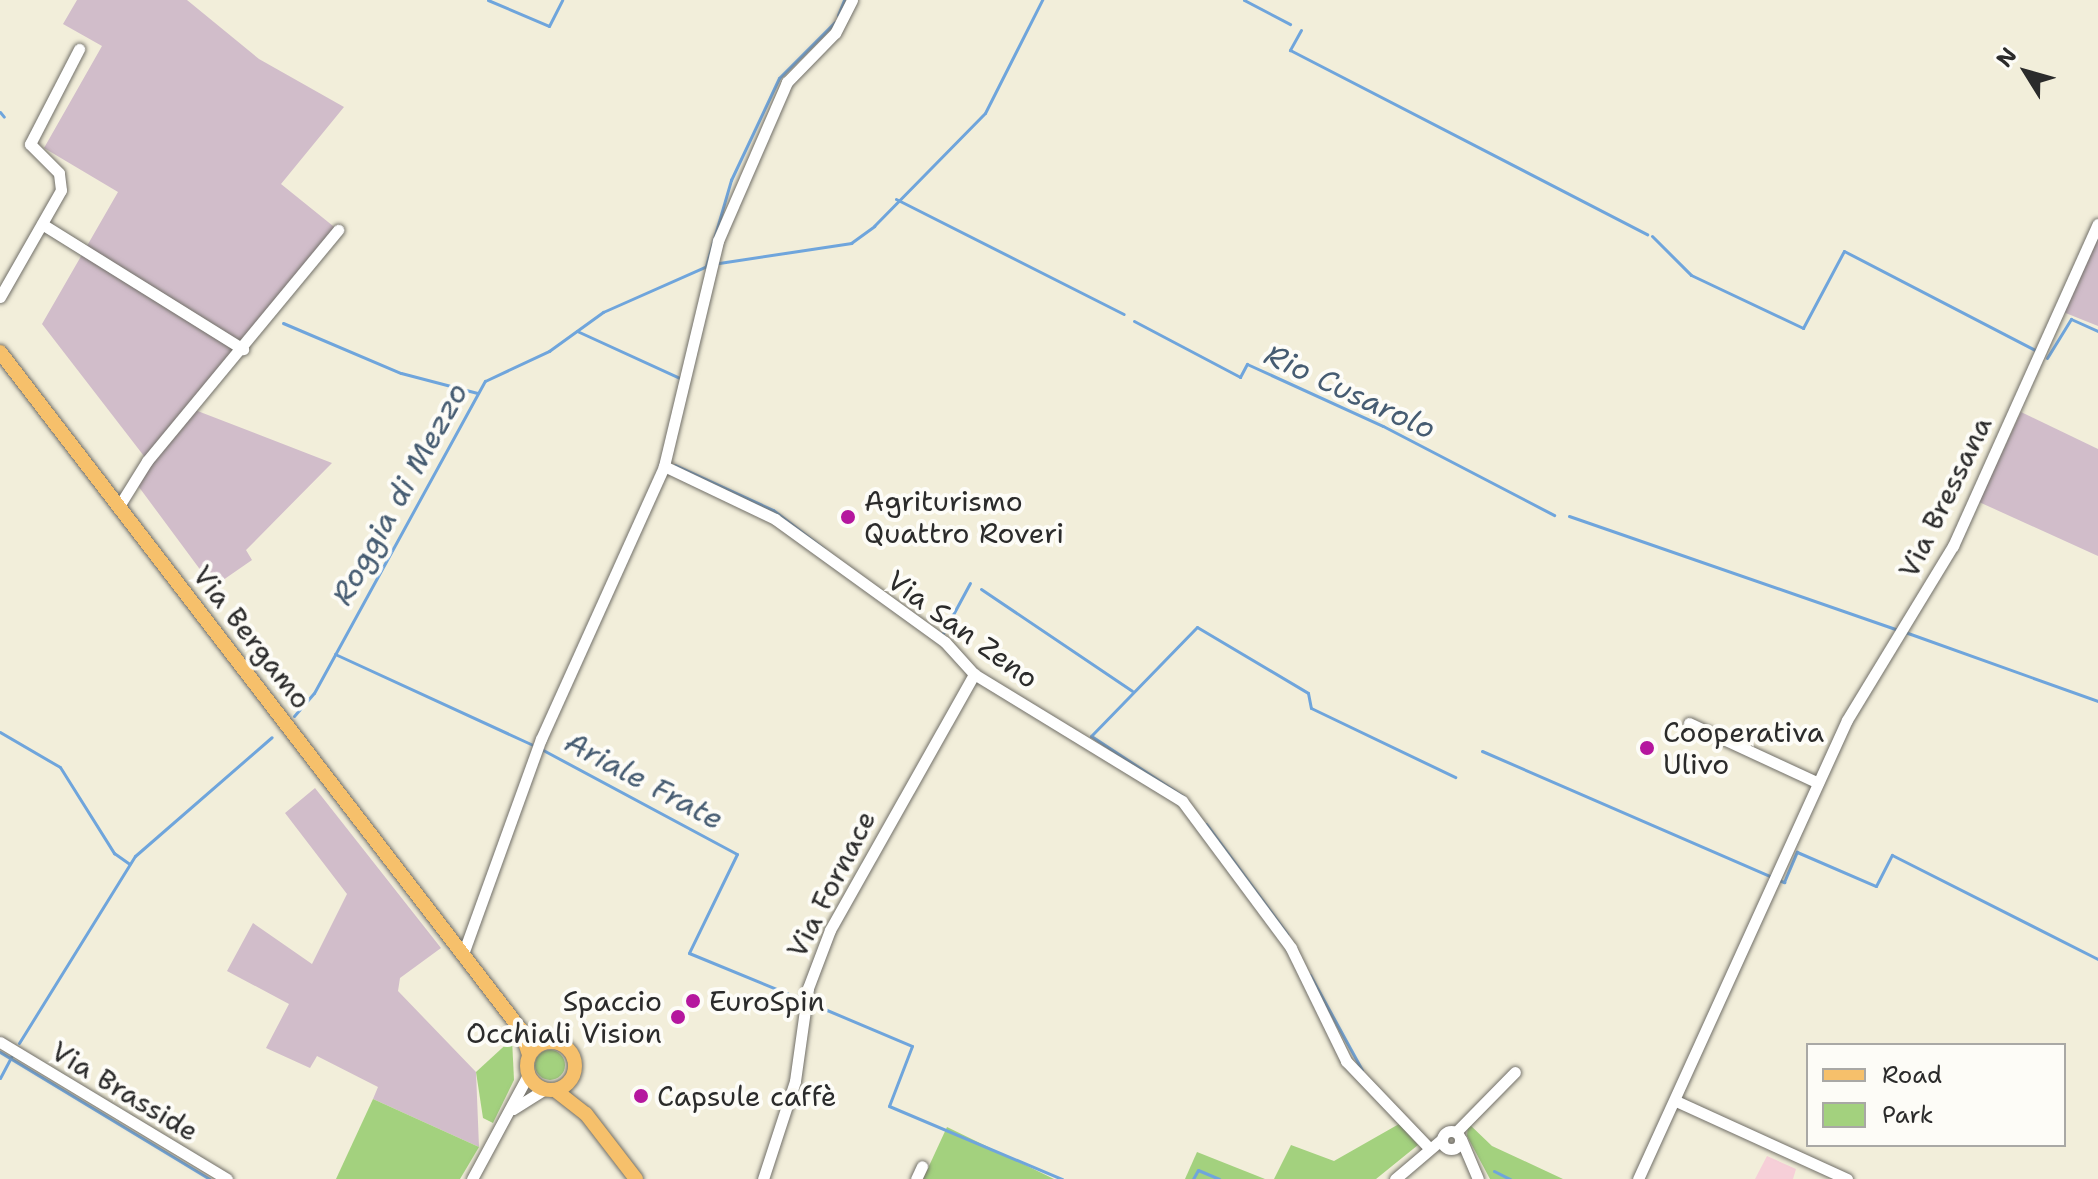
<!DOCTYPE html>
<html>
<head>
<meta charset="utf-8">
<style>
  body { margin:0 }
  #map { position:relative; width:2098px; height:1179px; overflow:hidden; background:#f2eeda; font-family:"Shantell Sans",sans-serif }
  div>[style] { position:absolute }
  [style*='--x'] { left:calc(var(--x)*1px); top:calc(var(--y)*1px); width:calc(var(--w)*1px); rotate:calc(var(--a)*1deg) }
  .built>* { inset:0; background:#f6cfd8 }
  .industrial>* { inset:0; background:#d1bdca }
  .green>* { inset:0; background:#a3d17e }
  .round { border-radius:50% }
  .stream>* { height:3px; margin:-1.5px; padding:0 1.5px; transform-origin:1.5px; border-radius:1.5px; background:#6fa5dc }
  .roads { filter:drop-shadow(0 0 2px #716f68) drop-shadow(0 0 2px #716f68) }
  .minor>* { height:11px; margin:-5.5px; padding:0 5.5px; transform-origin:5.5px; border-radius:5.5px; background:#fff }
  .minor>.ring { margin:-5.5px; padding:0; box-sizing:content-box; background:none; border:11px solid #fff; border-radius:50% }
  .major>* { height:14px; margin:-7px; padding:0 7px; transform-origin:7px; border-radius:7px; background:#f6c06b }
  .major>.ring { margin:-7px; padding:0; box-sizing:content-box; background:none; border:14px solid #f6c06b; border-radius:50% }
  .dots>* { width:22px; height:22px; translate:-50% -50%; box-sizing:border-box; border:4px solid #fdfcf7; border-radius:50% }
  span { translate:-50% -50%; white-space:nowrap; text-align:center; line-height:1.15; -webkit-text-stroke:8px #fdfcf7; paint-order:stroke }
  .street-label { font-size:28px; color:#2b2b2b }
  .poi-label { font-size:28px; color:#2b2b2b }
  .left { translate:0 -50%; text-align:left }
  .right { translate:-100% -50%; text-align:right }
  .water-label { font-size:30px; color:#465c72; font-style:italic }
  .legend { position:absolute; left:1806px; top:1043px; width:260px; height:104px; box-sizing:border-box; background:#fdfcf7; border:2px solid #a9a8a5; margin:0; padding:10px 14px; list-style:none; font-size:24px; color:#2b2b2b }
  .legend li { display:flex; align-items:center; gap:16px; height:40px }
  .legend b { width:40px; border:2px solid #a9a8a5 }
  .north { position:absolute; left:1986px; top:32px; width:80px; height:80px; -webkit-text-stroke:6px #fdfcf7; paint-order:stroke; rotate:307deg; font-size:22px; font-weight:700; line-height:32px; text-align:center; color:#2b2b2b }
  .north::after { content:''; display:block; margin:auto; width:28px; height:36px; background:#2b2b2b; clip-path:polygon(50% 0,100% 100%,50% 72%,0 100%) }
</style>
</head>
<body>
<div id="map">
  <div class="built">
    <div style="clip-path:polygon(1767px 1156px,1796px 1169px,1793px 1179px,1755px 1179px)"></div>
  </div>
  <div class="industrial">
    <div style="clip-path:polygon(77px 0,187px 0,259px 59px,344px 107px,281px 184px,338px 230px,195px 410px,332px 463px,246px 550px,252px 560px,213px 587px,133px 479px,147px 460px,42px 324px,118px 192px,44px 148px,102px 46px,63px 24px)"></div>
    <div style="clip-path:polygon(2098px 233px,2098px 326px,2063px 312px)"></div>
    <div style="clip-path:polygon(2021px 412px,2098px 449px,2098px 556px,1979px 502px)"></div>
    <div style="clip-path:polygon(315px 788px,441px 948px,400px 978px,398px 991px,476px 1072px,479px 1147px,373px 1099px,378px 1087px,317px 1056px,310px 1068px,266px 1048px,289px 1004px,227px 971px,253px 923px,312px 964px,347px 894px,285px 813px)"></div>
  </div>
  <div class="green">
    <div style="clip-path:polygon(512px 1039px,514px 1080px,493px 1123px,483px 1118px,476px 1072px)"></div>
    <div class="round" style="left:535px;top:1050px;width:30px;height:30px"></div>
    <div style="clip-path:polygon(373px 1099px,479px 1147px,460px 1179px,336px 1179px)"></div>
    <div style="clip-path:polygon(1468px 1123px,1492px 1146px,1563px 1179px,1490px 1179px,1467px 1136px)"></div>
    <div style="clip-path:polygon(1399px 1124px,1418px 1145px,1376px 1179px,1274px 1179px,1291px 1145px,1334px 1161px)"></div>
    <div style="clip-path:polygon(947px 1127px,1054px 1179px,923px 1179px)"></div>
    <div style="clip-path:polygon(1197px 1152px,1265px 1179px,1185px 1179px)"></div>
  </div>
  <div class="stream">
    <div style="--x:488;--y:0;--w:66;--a:23.1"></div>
    <div style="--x:549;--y:26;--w:29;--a:-63"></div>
    <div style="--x:1244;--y:0;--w:52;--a:27.6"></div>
    <div style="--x:838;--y:15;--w:16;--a:-68"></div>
    <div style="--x:1301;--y:30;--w:23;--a:119"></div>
    <div style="--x:1290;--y:50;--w:402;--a:27.3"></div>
    <div style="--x:0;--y:112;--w:6;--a:51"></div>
    <div style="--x:896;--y:199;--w:255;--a:26.8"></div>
    <div style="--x:1652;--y:236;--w:55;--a:45"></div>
    <div style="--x:1691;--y:275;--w:124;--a:25.3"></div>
    <div style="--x:1803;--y:328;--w:87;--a:-62"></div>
    <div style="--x:1844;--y:251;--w:215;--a:27.4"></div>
    <div style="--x:719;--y:263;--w:134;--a:-8.6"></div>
    <div style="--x:851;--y:243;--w:29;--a:-36"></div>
    <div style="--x:874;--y:226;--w:158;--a:-45.5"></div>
    <div style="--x:985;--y:113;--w:127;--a:-63.2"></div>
    <div style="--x:706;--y:266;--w:90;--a:-73.8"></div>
    <div style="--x:731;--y:180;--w:113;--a:-64.8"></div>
    <div style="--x:779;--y:78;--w:79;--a:-45"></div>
    <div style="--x:1134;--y:321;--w:120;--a:27.8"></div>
    <div style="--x:1240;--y:377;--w:15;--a:-62"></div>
    <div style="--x:1247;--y:364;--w:149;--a:24.5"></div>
    <div style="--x:1383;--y:426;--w:193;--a:27.5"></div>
    <div style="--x:283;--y:323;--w:128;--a:23"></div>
    <div style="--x:401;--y:373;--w:79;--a:14.7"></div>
    <div style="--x:577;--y:331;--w:115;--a:24.6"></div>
    <div style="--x:2047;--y:358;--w:46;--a:-58.4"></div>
    <div style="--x:2071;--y:319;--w:30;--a:24"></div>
    <div style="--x:675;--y:465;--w:108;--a:24.7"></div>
    <div style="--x:773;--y:510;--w:64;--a:37.4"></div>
    <div style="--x:1569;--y:516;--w:346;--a:19.1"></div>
    <div style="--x:981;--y:589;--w:182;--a:34"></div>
    <div style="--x:1905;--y:632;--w:205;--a:19.7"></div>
    <div style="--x:942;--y:635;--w:59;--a:-61.7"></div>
    <div style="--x:335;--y:654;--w:216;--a:24.7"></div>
    <div style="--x:294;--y:716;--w:30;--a:-49"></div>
    <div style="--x:314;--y:693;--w:356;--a:-61.3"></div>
    <div style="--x:485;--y:381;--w:71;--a:-25.1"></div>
    <div style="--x:549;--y:351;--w:67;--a:-35.8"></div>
    <div style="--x:603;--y:312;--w:114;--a:-23.9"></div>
    <div style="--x:0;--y:732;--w:69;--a:30.3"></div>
    <div style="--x:60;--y:767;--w:102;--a:57.9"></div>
    <div style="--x:114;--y:853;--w:19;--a:35"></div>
    <div style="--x:543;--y:750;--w:220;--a:28.2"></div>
    <div style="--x:737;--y:854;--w:110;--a:115.9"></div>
    <div style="--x:689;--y:953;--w:118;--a:22.4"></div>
    <div style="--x:1482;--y:751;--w:314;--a:23.5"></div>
    <div style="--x:1184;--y:797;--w:111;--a:-146.7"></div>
    <div style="--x:1091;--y:736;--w:152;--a:-45.8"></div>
    <div style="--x:1197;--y:627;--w:129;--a:30.7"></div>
    <div style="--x:1308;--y:693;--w:15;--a:79"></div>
    <div style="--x:1311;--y:708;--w:160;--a:25.6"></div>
    <div style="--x:1206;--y:824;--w:137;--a:53.6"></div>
    <div style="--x:1776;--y:879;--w:9;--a:21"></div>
    <div style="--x:1784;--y:882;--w:33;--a:-67"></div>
    <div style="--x:1797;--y:852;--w:86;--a:23.3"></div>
    <div style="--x:1876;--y:886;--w:35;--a:-63"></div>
    <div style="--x:1892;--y:855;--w:231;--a:26.8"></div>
    <div style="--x:1310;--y:975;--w:108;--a:61.3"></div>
    <div style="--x:815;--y:1005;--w:105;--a:22.9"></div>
    <div style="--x:912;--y:1046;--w:64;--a:111"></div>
    <div style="--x:889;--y:1106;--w:188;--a:22.9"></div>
    <div style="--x:19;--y:1043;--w:220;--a:-58.2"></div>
    <div style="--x:135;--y:856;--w:181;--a:-41"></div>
    <div style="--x:0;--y:1052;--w:245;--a:31.2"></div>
    <div style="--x:0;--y:1078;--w:24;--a:-62"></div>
    <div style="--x:1494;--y:1171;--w:18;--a:27"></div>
    <div style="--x:1193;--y:1179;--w:10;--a:-61"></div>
    <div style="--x:1198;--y:1170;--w:23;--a:23"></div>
  </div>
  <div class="roads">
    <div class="minor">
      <div style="--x:852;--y:0;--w:37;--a:117"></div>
      <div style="--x:835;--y:33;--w:69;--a:134.4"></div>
      <div style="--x:787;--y:82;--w:173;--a:113.5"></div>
      <div style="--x:718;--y:241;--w:231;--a:103.5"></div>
      <div style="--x:664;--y:466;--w:123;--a:25.5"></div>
      <div style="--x:775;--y:519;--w:210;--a:35.9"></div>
      <div style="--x:945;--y:642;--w:43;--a:47.8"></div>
      <div style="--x:974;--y:674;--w:244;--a:31.4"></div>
      <div style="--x:1182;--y:801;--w:183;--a:53.4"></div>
      <div style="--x:1291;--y:948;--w:126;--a:64"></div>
      <div style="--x:1346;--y:1061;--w:120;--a:46.3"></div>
      <div style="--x:42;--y:224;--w:237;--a:31.9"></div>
      <div style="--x:0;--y:297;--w:123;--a:-60.3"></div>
      <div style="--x:61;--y:190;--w:17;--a:-97"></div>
      <div style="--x:59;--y:173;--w:41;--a:-135"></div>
      <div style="--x:30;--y:144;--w:107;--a:-62.7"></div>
      <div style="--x:119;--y:506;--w:53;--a:-58.1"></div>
      <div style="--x:147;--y:461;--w:300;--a:-50.4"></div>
      <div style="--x:1689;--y:723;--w:142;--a:24.9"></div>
      <div style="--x:463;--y:954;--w:229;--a:-70.1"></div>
      <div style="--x:541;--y:739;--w:299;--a:-65.7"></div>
      <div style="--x:0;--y:1042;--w:265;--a:31.1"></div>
      <div style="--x:1676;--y:1101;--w:188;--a:24.5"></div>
      <div style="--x:513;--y:1109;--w:38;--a:-32"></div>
      <div class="ring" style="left:1442px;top:1131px;width:7px;height:7px"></div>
      <div style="--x:1456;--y:1132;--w:84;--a:-45.5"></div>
      <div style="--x:1461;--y:1139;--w:43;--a:67"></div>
      <div style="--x:472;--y:1179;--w:118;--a:-61.7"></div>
      <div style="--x:763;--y:1179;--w:103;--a:-71.9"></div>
      <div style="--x:795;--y:1081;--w:94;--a:-82"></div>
      <div style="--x:808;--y:988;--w:62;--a:-69.2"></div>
      <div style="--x:830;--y:930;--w:294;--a:-60.6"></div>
      <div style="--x:916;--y:1179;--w:14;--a:-65"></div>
      <div style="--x:1395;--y:1179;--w:62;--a:-40.4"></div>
      <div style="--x:1638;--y:1179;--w:504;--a:-65.52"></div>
      <div style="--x:1847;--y:720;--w:204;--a:-58.7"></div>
      <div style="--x:1953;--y:546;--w:353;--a:-65.8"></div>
    </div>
    <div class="major">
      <div style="--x:0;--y:352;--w:855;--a:52.46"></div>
      <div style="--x:521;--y:1030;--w:26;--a:72"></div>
      <div class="ring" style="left:527px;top:1042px;width:34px;height:34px"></div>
      <div style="--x:555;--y:1090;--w:39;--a:38"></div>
      <div style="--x:586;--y:1114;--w:82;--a:52.4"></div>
    </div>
  </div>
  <div class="dots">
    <div style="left:848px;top:517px;background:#b5179e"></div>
    <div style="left:1647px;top:748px;background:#b5179e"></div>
    <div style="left:693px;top:1001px;background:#b5179e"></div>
    <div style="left:678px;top:1017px;background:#b5179e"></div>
    <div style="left:641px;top:1096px;background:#b5179e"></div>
  </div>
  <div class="street-label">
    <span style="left:1945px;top:497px;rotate:-64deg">Via Bressana</span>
    <span style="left:963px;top:629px;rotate:36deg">Via San Zeno</span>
    <span style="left:252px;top:637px;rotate:52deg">Via Bergamo</span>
    <span style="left:831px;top:884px;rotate:-63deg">Via Fornace</span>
    <span style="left:125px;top:1091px;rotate:31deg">Via Brasside</span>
  </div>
  <div class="poi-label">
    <span class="left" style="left:864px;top:517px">Agriturismo<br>Quattro Roveri</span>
    <span class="left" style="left:1663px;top:748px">Cooperativa<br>Ulivo</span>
    <span class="right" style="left:662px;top:1017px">Spaccio<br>Occhiali Vision</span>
    <span class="left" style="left:709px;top:1001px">EuroSpin</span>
    <span class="left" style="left:657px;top:1096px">Capsule caffè</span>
  </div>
  <div class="water-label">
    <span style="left:1350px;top:392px;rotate:25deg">Rio Cusarolo</span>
    <span style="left:400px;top:494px;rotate:-61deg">Roggia di Mezzo</span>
    <span style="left:644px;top:781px;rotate:28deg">Ariale Frate</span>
  </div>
  <ul class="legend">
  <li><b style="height:10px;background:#f6c06b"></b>Road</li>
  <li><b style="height:22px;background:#a3d17e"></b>Park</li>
  </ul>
  <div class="north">N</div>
</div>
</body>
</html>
